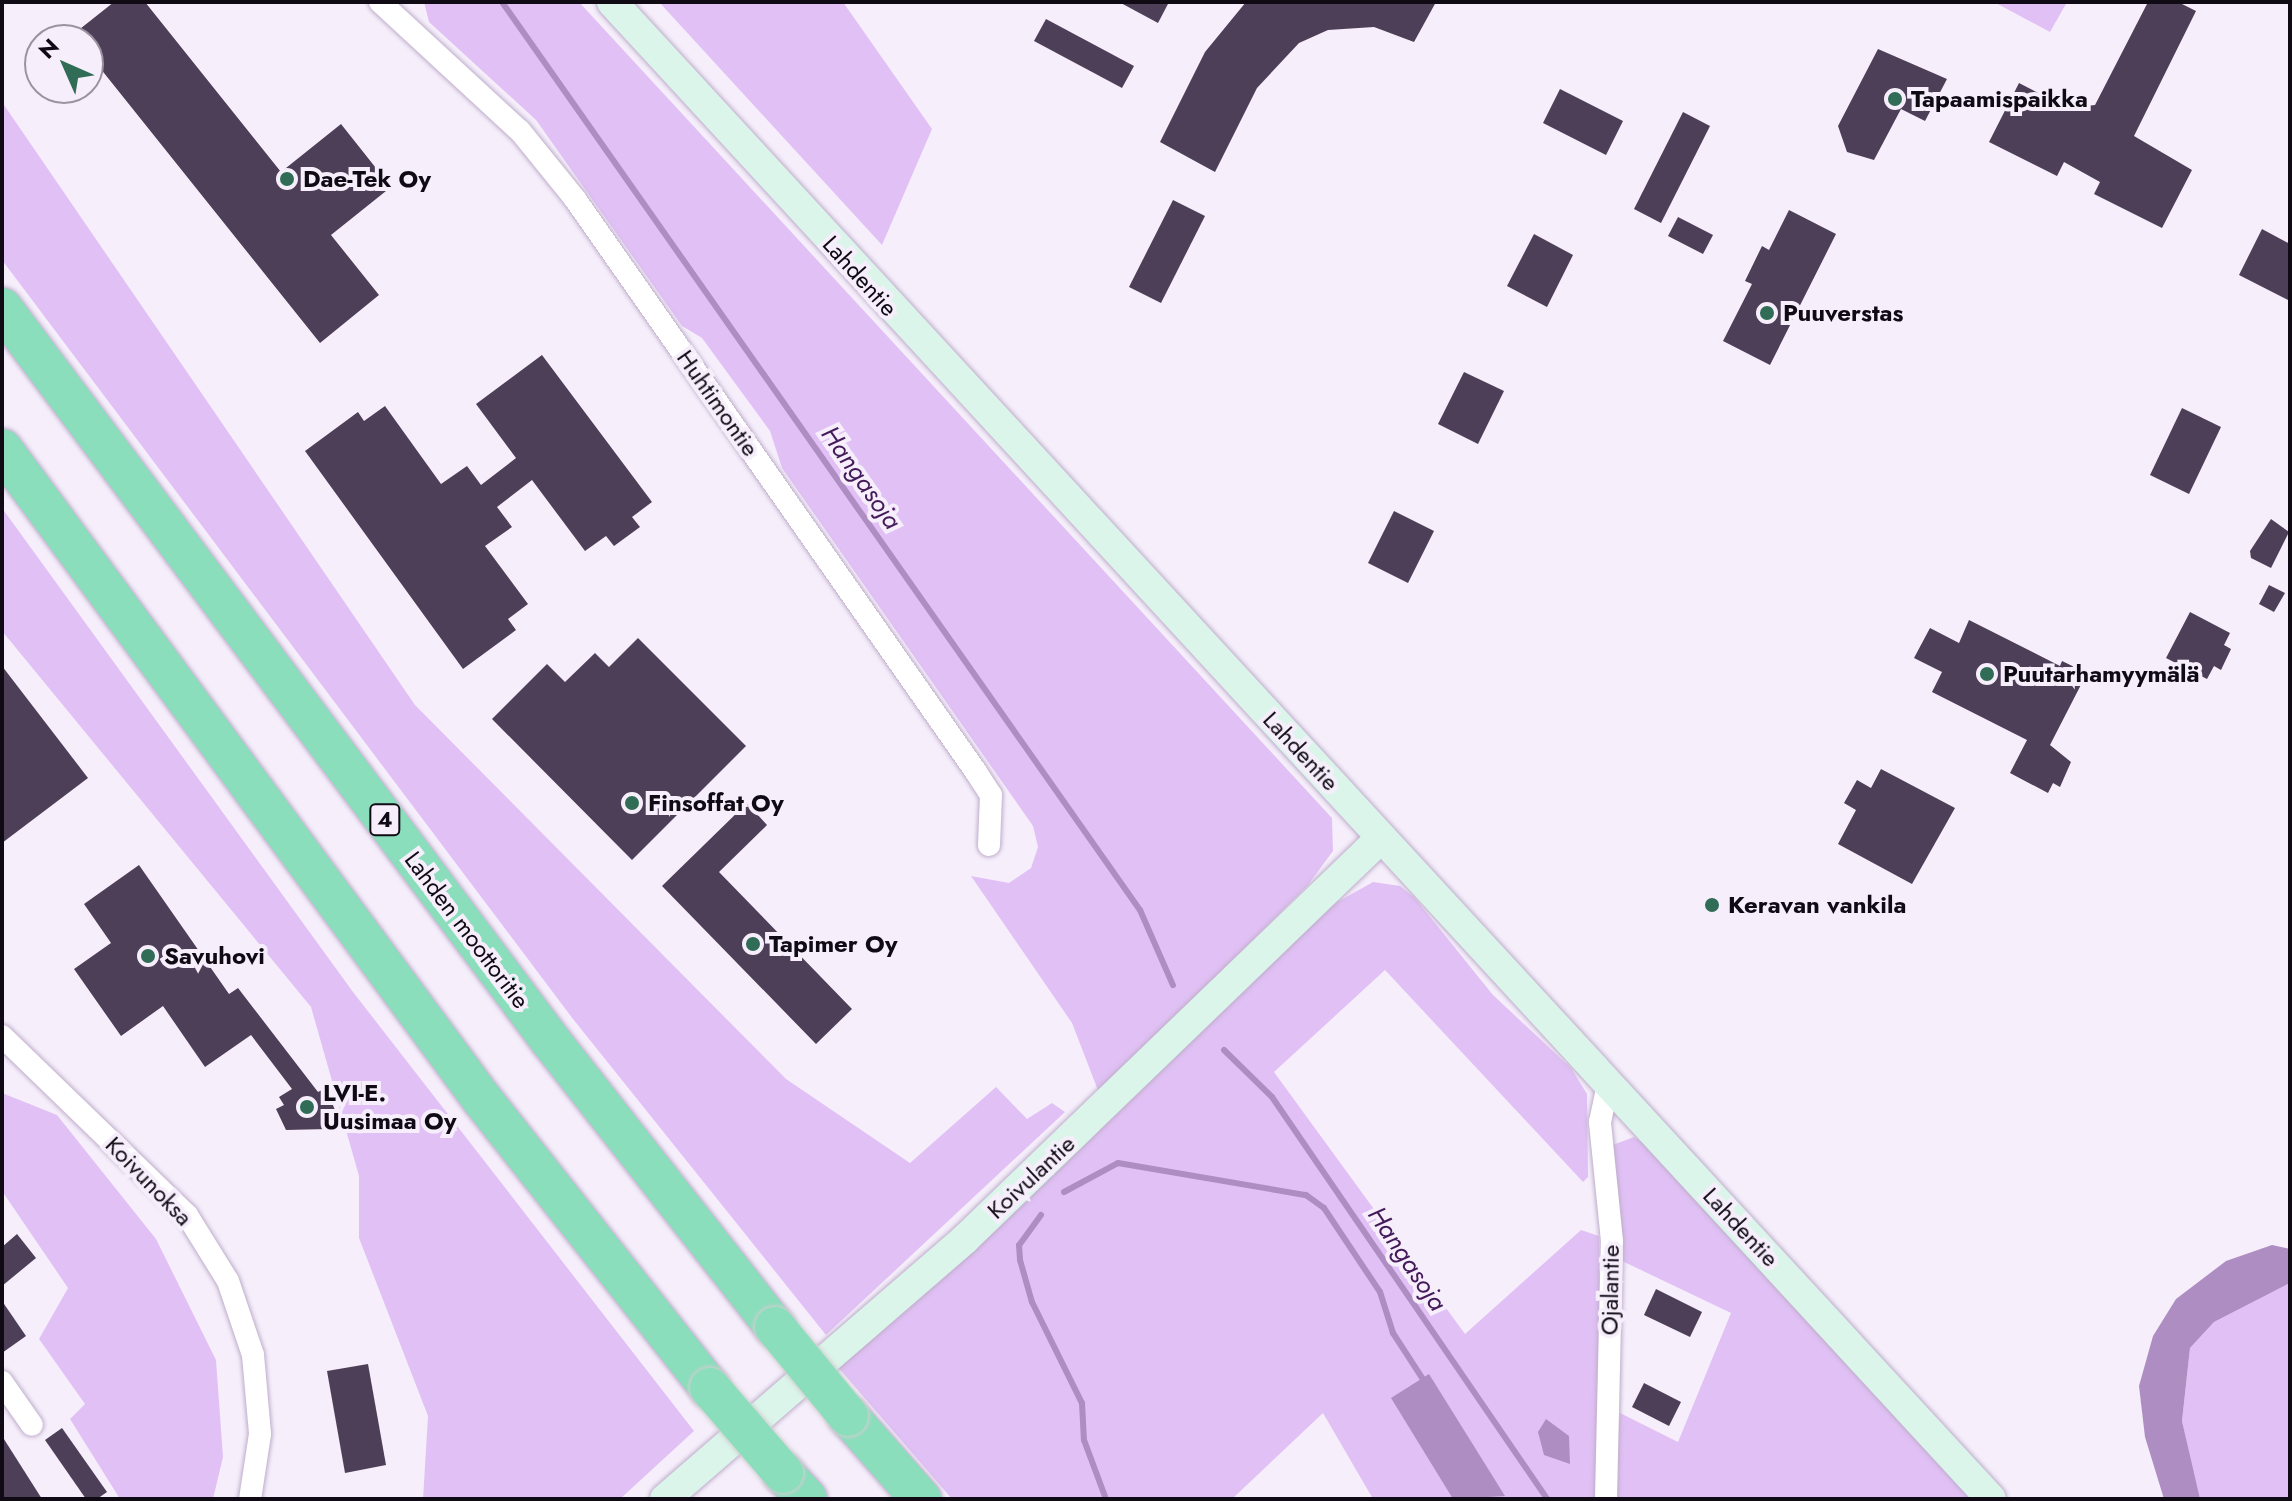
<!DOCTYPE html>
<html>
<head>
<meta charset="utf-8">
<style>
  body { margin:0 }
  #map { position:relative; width:2292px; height:1501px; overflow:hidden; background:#f6effb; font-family:Jost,sans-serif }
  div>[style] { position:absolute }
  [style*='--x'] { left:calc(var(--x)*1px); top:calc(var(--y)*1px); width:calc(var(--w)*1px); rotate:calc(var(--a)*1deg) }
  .green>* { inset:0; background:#e1c1f5 }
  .water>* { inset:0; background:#ad8dc2 }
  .stream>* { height:6px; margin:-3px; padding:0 3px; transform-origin:3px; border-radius:3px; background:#ad8dc2 }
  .building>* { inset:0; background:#4e3f58 }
  .roads { filter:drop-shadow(0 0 2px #bfadcb) drop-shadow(0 0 2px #bfadcb) }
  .street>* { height:22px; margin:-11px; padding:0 11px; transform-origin:11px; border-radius:11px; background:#fff }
  .secondary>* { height:30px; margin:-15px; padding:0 15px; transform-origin:15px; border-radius:15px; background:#dcf5eb }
  .highway>* { height:40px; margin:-20px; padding:0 20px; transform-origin:20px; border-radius:20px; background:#8adebc }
  .bridges { filter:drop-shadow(0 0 2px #cfced0) drop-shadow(0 0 2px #cfced0) }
  .highway-bridge>* { height:40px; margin:-20px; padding:0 20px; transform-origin:20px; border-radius:20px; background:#8adebc }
  .dots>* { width:22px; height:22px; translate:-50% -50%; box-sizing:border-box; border:4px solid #f6effb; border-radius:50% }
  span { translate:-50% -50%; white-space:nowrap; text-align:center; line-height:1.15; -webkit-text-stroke:8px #f6effb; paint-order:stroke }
  .shield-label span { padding:2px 6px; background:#f6effb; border:2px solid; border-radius:6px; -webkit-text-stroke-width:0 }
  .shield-label { font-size:22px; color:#100a14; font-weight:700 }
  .poi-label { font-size:24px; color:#100a14; font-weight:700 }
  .left { translate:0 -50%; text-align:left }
  .street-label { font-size:24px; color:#100a14 }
  .water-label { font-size:26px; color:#441a5a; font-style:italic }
  .frame { position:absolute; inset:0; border:4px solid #100a14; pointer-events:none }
  .north { position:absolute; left:24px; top:24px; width:80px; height:80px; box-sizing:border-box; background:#f6effb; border:2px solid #9a939f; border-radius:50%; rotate:315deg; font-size:22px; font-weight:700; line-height:32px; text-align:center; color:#100a14 }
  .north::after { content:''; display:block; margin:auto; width:28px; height:36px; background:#316c56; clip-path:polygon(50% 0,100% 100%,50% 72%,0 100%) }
</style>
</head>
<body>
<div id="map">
  <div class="green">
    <div style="clip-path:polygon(424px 2px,579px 2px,1332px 818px,1333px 851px,1308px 885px,1099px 1093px,1072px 1023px,971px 876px,1009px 883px,1031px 868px,1038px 847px,1033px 826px,782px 468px,770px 431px,702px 338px,682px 326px,536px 120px,429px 22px)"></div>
    <div style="clip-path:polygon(659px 2px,843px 2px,932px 129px,882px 245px)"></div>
    <div style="clip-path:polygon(1994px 2px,2063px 2px,2066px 4px,2050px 32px)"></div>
    <div style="clip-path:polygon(2px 102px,415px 705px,786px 1079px,910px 1163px,996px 1087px,1027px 1119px,1052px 1103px,1065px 1112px,826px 1335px,573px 1019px,2px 260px)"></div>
    <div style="clip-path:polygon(2px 508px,353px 992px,694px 1431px,620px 1499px,423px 1499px,428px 1416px,359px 1238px,359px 1176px,311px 1007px,2px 631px)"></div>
    <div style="clip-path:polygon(1373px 882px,1400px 886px,1414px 897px,1493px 995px,1571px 1068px,1587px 1094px,1588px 1177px,1583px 1182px,1385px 970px,1274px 1072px,1465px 1334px,1581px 1230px,1599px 1236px,1600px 1499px,1373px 1499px,1323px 1413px,1232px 1499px,952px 1499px,835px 1364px,1332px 905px)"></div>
    <div style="clip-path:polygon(2px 1093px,57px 1115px,156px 1239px,216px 1360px,223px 1457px,213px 1499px,120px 1499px,70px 1419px,85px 1404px,39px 1339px,68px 1288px,2px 1191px)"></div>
    <div style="clip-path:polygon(1634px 1137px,1642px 1142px,1971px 1499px,1612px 1499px,1620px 1413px,1678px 1442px,1731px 1313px,1620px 1260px,1610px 1146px)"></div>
    <div style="clip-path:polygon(2290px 1283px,2290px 1499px,2199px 1499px,2182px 1421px,2190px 1348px,2214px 1322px)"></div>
  </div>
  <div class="water">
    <div style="clip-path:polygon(2272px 1245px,2290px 1249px,2290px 1283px,2214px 1322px,2190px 1348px,2182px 1421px,2200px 1499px,2164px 1499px,2145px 1437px,2139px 1386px,2153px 1336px,2176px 1299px,2226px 1261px)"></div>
    <div style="clip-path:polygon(1429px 1374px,1505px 1496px,1453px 1499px,1391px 1398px)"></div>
    <div style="clip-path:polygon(1546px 1419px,1569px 1436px,1570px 1464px,1544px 1455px,1538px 1432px)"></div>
  </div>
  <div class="stream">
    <div style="--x:502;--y:2;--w:1110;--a:54.91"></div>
    <div style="--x:1140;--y:910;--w:82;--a:66.3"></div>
    <div style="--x:1224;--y:1050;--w:67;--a:44.4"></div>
    <div style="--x:1272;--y:1097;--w:487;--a:55.6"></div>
    <div style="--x:1064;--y:1192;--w:61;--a:-28.2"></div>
    <div style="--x:1118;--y:1163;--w:191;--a:9.7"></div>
    <div style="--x:1306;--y:1195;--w:22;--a:36"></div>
    <div style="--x:1324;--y:1208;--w:101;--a:56.3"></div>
    <div style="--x:1380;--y:1292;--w:43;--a:72.4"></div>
    <div style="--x:1393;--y:1333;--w:61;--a:57.1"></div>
    <div style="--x:1041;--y:1215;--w:37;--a:126"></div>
    <div style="--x:1019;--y:1245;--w:15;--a:86"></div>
    <div style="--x:1020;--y:1260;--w:44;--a:74.1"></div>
    <div style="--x:1032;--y:1302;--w:113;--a:63.7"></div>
    <div style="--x:1082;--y:1403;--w:37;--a:87"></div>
    <div style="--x:1084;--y:1440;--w:63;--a:69.6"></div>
  </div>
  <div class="building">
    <div style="clip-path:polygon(114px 2px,145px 2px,281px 172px,341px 124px,391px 187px,331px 235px,379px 295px,320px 343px,88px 53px,88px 40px,66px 40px)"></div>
    <div style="clip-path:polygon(1119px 2px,1169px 2px,1158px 23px)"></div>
    <div style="clip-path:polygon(1246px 2px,1436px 2px,1414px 42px,1374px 27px,1328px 30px,1299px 43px,1257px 88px,1215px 172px,1160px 142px,1205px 52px)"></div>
    <div style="clip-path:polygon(2148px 2px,2178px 2px,2196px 11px,2134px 136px,2192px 170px,2162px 228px,2094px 194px,2100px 182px,2064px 162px,2057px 176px,1989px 142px,2019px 83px,2067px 108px,2095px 105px)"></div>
    <div style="clip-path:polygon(1046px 19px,1134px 66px,1122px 88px,1034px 41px)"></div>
    <div style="clip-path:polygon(1878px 49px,1947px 79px,1925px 121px,1901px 109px,1874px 160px,1847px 152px,1838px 126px)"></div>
    <div style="clip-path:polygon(1560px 89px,1623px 121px,1606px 155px,1543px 123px)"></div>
    <div style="clip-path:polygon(1683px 112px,1710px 126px,1661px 223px,1634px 209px)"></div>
    <div style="clip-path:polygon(1173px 200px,1205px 216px,1161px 303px,1129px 287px)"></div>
    <div style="clip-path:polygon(1789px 210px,1836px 234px,1770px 365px,1723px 341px,1752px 284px,1745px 281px,1762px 246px,1769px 250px)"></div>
    <div style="clip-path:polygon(1678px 217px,1713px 235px,1703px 254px,1668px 236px)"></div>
    <div style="clip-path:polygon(2262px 229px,2290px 244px,2290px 301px,2239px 275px)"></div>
    <div style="clip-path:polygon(1534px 234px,1573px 255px,1547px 307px,1507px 286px)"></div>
    <div style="clip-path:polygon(542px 355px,652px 502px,632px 517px,640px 527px,614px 546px,606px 536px,585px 551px,532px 480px,497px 507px,512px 527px,485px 546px,528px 604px,508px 619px,516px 630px,463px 669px,305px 451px,358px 412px,364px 421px,385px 406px,441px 484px,467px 466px,481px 485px,516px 458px,476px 404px)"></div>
    <div style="clip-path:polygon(1464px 372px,1504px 391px,1478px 444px,1438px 424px)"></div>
    <div style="clip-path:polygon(2182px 408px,2221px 427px,2189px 494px,2150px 475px)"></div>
    <div style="clip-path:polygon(1394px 511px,1434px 531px,1408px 583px,1368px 563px)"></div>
    <div style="clip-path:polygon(2271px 519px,2289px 532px,2271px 568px,2251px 558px,2250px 551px)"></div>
    <div style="clip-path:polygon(2269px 585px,2285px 593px,2274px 612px,2259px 604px)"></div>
    <div style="clip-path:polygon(2190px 612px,2230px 633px,2224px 645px,2231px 649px,2221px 670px,2214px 666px,2207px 679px,2166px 658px)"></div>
    <div style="clip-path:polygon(1969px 620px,2060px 666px,2062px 661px,2087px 673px,2050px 745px,2071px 762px,2060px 787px,2053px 783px,2048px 793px,2010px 773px,2027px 740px,1932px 692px,1942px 672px,1914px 658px,1930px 628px,1959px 643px)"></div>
    <div style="clip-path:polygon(638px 638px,746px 746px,632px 860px,492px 719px,547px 664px,565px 682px,595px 653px,609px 667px)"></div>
    <div style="clip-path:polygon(2px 666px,88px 778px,2px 843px)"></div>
    <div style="clip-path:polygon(1881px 769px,1955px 808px,1912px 884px,1838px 844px,1856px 810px,1844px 803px,1857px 780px,1871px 788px)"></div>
    <div style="clip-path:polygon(747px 803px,767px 825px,719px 872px,852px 1009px,816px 1044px,662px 886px)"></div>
    <div style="clip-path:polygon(139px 865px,229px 994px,238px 988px,318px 1092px,326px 1088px,335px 1110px,326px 1113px,328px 1129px,286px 1130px,276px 1109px,284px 1105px,279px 1097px,292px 1089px,251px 1035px,205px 1067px,163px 1006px,121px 1036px,74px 969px,111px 943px,84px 904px)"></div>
    <div style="clip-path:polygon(17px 1234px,36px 1258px,2px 1286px,2px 1247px)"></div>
    <div style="clip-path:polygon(1656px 1289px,1702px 1312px,1690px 1337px,1644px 1315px)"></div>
    <div style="clip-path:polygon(2px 1301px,26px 1336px,2px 1353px)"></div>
    <div style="clip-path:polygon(368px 1364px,386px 1465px,345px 1473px,327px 1371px)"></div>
    <div style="clip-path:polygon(1644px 1383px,1681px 1402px,1669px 1426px,1632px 1407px)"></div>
    <div style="clip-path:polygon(62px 1428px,107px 1492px,97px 1499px,86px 1499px,45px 1440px)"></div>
    <div style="clip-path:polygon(2px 1436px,42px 1499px,2px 1499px)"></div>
  </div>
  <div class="roads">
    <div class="street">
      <div style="--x:380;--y:2;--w:190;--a:42.7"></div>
      <div style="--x:520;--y:131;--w:87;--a:51"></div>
      <div style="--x:575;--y:199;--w:699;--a:55.01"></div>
      <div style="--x:976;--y:772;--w:27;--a:57"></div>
      <div style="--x:991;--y:795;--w:50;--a:92.3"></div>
      <div style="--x:2;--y:1036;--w:257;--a:44.1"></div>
      <div style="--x:187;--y:1215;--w:78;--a:58.2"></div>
      <div style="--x:228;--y:1281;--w:78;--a:71.3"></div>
      <div style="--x:253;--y:1355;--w:79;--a:84.9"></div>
      <div style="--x:260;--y:1434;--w:66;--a:98.7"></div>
      <div style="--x:2;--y:1382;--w:52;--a:55.1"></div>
      <div style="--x:1606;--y:1499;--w:258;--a:-88.7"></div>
      <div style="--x:1612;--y:1241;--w:120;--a:-95.8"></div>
      <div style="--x:1600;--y:1122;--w:40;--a:-78"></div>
    </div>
    <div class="secondary">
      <div style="--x:612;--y:2;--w:2035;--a:47.35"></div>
      <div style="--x:665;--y:1499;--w:397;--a:-40.9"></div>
      <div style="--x:965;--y:1239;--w:578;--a:-43.95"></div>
    </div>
    <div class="highway">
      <div style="--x:2;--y:308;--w:914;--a:53.18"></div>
      <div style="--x:550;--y:1040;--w:365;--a:51.9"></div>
      <div style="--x:2;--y:449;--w:807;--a:53.57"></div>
      <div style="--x:481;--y:1098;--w:370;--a:51.7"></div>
      <div style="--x:848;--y:1416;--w:111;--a:48.7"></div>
      <div style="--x:783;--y:1473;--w:35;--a:47"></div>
    </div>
  </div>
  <div class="bridges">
    <div class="highway-bridge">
      <div style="--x:775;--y:1327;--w:115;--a:50.6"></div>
      <div style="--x:710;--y:1388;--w:112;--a:49.3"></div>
    </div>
  </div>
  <div class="dots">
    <div style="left:1895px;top:99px;background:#316c56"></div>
    <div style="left:287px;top:179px;background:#316c56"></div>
    <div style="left:1767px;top:313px;background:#316c56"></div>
    <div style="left:1987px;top:674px;background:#316c56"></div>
    <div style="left:632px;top:803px;background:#316c56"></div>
    <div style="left:1712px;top:905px;background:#316c56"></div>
    <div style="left:753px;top:944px;background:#316c56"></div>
    <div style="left:148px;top:956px;background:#316c56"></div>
    <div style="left:307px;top:1107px;background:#316c56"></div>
  </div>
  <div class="shield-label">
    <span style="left:385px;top:820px">4</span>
  </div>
  <div class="poi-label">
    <span class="left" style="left:1911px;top:99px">Tapaamispaikka</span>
    <span class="left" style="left:303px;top:179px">Dae-Tek Oy</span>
    <span class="left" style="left:1783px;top:313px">Puuverstas</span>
    <span class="left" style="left:2003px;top:674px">Puutarhamyymälä</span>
    <span class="left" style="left:648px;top:803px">Finsoffat Oy</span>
    <span class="left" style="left:1728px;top:905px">Keravan vankila</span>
    <span class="left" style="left:769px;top:944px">Tapimer Oy</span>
    <span class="left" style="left:164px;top:956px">Savuhovi</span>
    <span class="left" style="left:323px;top:1107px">LVI-E.<br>Uusimaa Oy</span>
  </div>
  <div class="street-label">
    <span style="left:860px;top:276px;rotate:48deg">Lahdentie</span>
    <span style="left:718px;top:403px;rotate:55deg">Huhtimontie</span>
    <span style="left:1301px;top:751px;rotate:47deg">Lahdentie</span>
    <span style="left:467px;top:930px;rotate:53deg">Lahden moottoritie</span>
    <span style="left:1031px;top:1177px;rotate:-43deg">Koivulantie</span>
    <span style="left:149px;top:1181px;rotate:46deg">Koivunoksa</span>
    <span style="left:1741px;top:1227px;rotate:47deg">Lahdentie</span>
    <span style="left:1610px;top:1290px;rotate:-89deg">Ojalantie</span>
  </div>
  <div class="water-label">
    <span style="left:861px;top:478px;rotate:55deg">Hangasoja</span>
    <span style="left:1407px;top:1259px;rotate:56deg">Hangasoja</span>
  </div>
  <div class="frame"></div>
  <div class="north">N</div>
</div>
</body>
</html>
